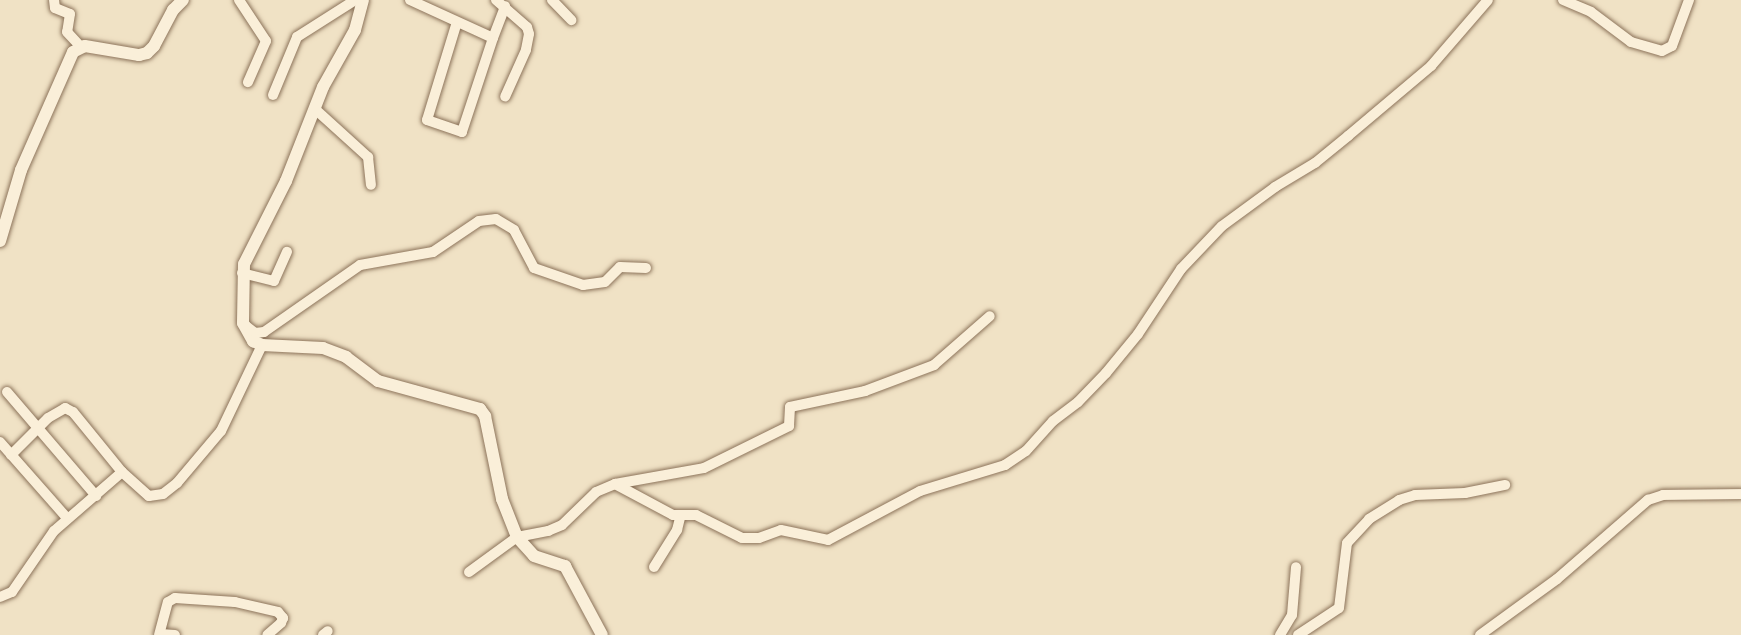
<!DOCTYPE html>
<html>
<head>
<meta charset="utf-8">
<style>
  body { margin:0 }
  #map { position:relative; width:1741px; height:635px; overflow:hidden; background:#f0e2c5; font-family:Georgia,serif }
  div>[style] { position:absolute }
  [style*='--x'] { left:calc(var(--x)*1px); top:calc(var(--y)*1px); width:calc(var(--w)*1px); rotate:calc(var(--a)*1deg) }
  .roads { filter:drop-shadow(0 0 2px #8c735a) drop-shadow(0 0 2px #8c735a) }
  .minor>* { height:10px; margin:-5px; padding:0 5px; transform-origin:5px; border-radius:5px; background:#faefd9 }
  .tertiary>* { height:12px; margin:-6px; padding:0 6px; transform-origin:6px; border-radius:6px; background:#faefd9 }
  span { translate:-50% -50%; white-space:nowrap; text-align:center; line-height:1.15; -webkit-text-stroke:5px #f7ecd5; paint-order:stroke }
</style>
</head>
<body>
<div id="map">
  <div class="roads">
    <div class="minor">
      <div style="--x:54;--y:0;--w:8;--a:83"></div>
      <div style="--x:55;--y:8;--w:16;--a:22"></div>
      <div style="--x:70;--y:14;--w:18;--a:99"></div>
      <div style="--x:67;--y:32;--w:21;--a:47"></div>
      <div style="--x:239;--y:0;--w:49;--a:56.6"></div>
      <div style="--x:266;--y:41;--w:45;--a:113.7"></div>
      <div style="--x:410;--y:0;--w:91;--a:24.6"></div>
      <div style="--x:493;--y:38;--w:99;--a:108.3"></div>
      <div style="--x:462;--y:132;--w:37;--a:-161"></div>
      <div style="--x:427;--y:120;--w:102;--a:-73"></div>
      <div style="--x:496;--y:0;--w:41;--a:41.1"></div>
      <div style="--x:527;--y:27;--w:7;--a:74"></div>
      <div style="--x:529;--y:34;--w:16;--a:101"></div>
      <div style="--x:526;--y:50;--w:51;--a:114.1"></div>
      <div style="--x:552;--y:0;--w:28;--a:46"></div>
      <div style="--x:1563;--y:0;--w:30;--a:23"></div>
      <div style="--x:1591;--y:12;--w:50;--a:36.9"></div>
      <div style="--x:1631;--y:42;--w:32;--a:16"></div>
      <div style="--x:1662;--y:51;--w:11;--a:-27"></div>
      <div style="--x:1672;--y:46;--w:49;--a:-69.7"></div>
      <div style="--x:493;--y:38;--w:34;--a:-69"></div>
      <div style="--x:273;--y:95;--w:63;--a:-67.5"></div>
      <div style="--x:297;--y:37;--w:69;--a:-32.5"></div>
      <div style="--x:315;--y:109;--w:72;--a:42.2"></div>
      <div style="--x:368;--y:157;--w:28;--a:84"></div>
      <div style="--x:242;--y:273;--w:33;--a:14"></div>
      <div style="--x:274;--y:281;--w:32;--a:-66"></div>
      <div style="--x:246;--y:326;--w:11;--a:38"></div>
      <div style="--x:255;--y:333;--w:9;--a:-6"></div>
      <div style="--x:264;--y:332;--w:117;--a:-34.9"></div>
      <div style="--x:360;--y:265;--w:74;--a:-10.1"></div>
      <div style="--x:433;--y:252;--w:55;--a:-34"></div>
      <div style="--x:479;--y:221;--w:17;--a:-7"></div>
      <div style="--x:496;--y:219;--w:21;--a:31"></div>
      <div style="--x:514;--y:230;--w:43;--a:62.2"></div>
      <div style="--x:534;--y:268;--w:52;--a:19.1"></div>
      <div style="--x:583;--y:285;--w:22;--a:-8"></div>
      <div style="--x:605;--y:282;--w:21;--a:-45"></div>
      <div style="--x:620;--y:267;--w:26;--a:2"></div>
      <div style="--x:7;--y:392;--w:137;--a:49.4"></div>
      <div style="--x:0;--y:442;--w:101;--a:48.6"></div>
      <div style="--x:11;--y:455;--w:52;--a:-45"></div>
      <div style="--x:48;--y:418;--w:20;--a:-30"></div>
      <div style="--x:65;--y:408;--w:9;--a:27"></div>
      <div style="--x:73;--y:412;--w:77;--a:50.8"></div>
      <div style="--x:615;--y:484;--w:90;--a:-10.2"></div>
      <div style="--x:704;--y:468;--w:95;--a:-26.3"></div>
      <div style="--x:789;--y:426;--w:19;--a:-87"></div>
      <div style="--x:790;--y:407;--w:77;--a:-12"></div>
      <div style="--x:865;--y:391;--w:74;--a:-20.6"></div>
      <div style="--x:934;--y:365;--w:74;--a:-41.2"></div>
      <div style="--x:654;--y:567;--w:44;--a:-58.1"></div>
      <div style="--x:677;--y:530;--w:12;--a:-76"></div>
      <div style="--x:469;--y:572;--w:59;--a:-36.1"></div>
      <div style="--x:517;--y:537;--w:32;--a:-11"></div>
      <div style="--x:548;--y:531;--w:15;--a:-23"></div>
      <div style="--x:562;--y:525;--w:47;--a:-44.1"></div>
      <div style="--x:596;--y:492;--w:21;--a:-23"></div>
      <div style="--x:615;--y:484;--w:66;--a:28.1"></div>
      <div style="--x:673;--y:515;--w:23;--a:0"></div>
      <div style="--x:696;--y:515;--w:51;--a:26.6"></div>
      <div style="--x:742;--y:538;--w:17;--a:0"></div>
      <div style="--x:759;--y:538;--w:23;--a:-20"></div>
      <div style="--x:781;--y:530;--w:48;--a:12"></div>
      <div style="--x:828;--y:540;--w:104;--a:-28"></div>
      <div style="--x:920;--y:491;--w:89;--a:-17"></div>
      <div style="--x:1005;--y:465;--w:25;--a:-34"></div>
      <div style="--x:1026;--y:451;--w:40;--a:-48"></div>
      <div style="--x:1053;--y:421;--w:31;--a:-37"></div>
      <div style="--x:1078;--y:402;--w:40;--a:-46"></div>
      <div style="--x:1106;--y:373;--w:50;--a:-50.6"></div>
      <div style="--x:1138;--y:334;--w:78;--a:-56.5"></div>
      <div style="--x:1181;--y:269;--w:59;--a:-46.4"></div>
      <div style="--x:1222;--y:226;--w:66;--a:-36.3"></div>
      <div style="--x:1275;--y:187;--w:47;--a:-31"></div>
      <div style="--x:1315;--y:163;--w:43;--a:-39.3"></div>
      <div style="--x:1348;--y:136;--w:109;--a:-40.1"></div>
      <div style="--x:1431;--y:66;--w:87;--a:-49.2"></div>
      <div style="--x:0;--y:597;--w:13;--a:-23"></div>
      <div style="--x:12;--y:592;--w:74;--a:-55.5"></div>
      <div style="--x:54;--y:531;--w:90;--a:-40.9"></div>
      <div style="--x:122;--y:472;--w:36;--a:42"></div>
      <div style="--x:149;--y:496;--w:14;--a:-8"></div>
      <div style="--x:163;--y:494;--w:18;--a:-38"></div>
      <div style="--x:177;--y:483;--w:68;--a:-49.8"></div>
      <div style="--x:221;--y:431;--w:95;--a:-64.5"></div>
      <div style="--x:160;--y:634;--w:15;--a:4"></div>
      <div style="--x:159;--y:635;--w:34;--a:-75"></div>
      <div style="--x:168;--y:602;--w:8;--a:-30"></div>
      <div style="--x:175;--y:598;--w:60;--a:3.8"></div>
      <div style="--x:235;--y:602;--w:44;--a:13.1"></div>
      <div style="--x:278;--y:612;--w:8;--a:50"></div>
      <div style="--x:283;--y:618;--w:5;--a:112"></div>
      <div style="--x:281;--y:623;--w:18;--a:139"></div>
      <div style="--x:323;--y:635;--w:6;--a:-39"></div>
      <div style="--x:1280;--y:635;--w:23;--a:-59"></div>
      <div style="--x:1292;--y:615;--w:48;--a:-85.2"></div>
      <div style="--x:1298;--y:635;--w:49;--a:-33.4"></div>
      <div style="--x:1339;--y:608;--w:65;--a:-83"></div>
      <div style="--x:1347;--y:543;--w:33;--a:-47"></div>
      <div style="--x:1369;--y:519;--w:36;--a:-32"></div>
      <div style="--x:1399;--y:500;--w:17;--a:-17"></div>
      <div style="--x:1415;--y:495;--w:50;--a:-2.3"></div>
      <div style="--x:1465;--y:493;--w:41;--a:-11.3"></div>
      <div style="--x:1480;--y:635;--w:95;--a:-36"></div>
      <div style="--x:1557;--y:579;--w:121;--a:-41"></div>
      <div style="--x:1648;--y:500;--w:16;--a:-18"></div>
      <div style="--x:1663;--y:495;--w:78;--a:-0.7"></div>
    </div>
    <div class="tertiary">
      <div style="--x:363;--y:0;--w:31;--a:105"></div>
      <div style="--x:355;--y:30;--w:65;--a:119.3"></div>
      <div style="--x:323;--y:87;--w:101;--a:111.5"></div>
      <div style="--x:286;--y:181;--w:93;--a:116.8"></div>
      <div style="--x:244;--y:264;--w:59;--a:91"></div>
      <div style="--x:243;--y:323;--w:21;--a:61"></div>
      <div style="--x:253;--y:341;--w:10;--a:24"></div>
      <div style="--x:262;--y:345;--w:61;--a:2.8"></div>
      <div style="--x:323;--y:348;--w:25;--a:21"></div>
      <div style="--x:346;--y:357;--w:40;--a:37"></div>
      <div style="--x:378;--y:381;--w:106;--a:15.4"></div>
      <div style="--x:480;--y:409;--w:9;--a:54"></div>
      <div style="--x:485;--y:416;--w:85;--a:78.4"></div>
      <div style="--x:502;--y:499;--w:41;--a:68.5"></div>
      <div style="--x:517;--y:537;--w:25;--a:48"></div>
      <div style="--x:534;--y:556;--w:33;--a:18"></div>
      <div style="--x:565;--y:566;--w:78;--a:61.8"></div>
      <div style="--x:0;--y:241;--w:74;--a:-73.5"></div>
      <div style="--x:21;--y:170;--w:129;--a:-66.2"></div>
      <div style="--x:73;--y:52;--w:13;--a:-27"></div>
      <div style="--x:85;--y:46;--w:55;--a:9.5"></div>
      <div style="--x:139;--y:55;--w:8;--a:-14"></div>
      <div style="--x:147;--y:53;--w:10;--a:-45"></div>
      <div style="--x:154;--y:46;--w:41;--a:-62.2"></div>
      <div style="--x:173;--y:10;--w:14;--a:-45"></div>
    </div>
  </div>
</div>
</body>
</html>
